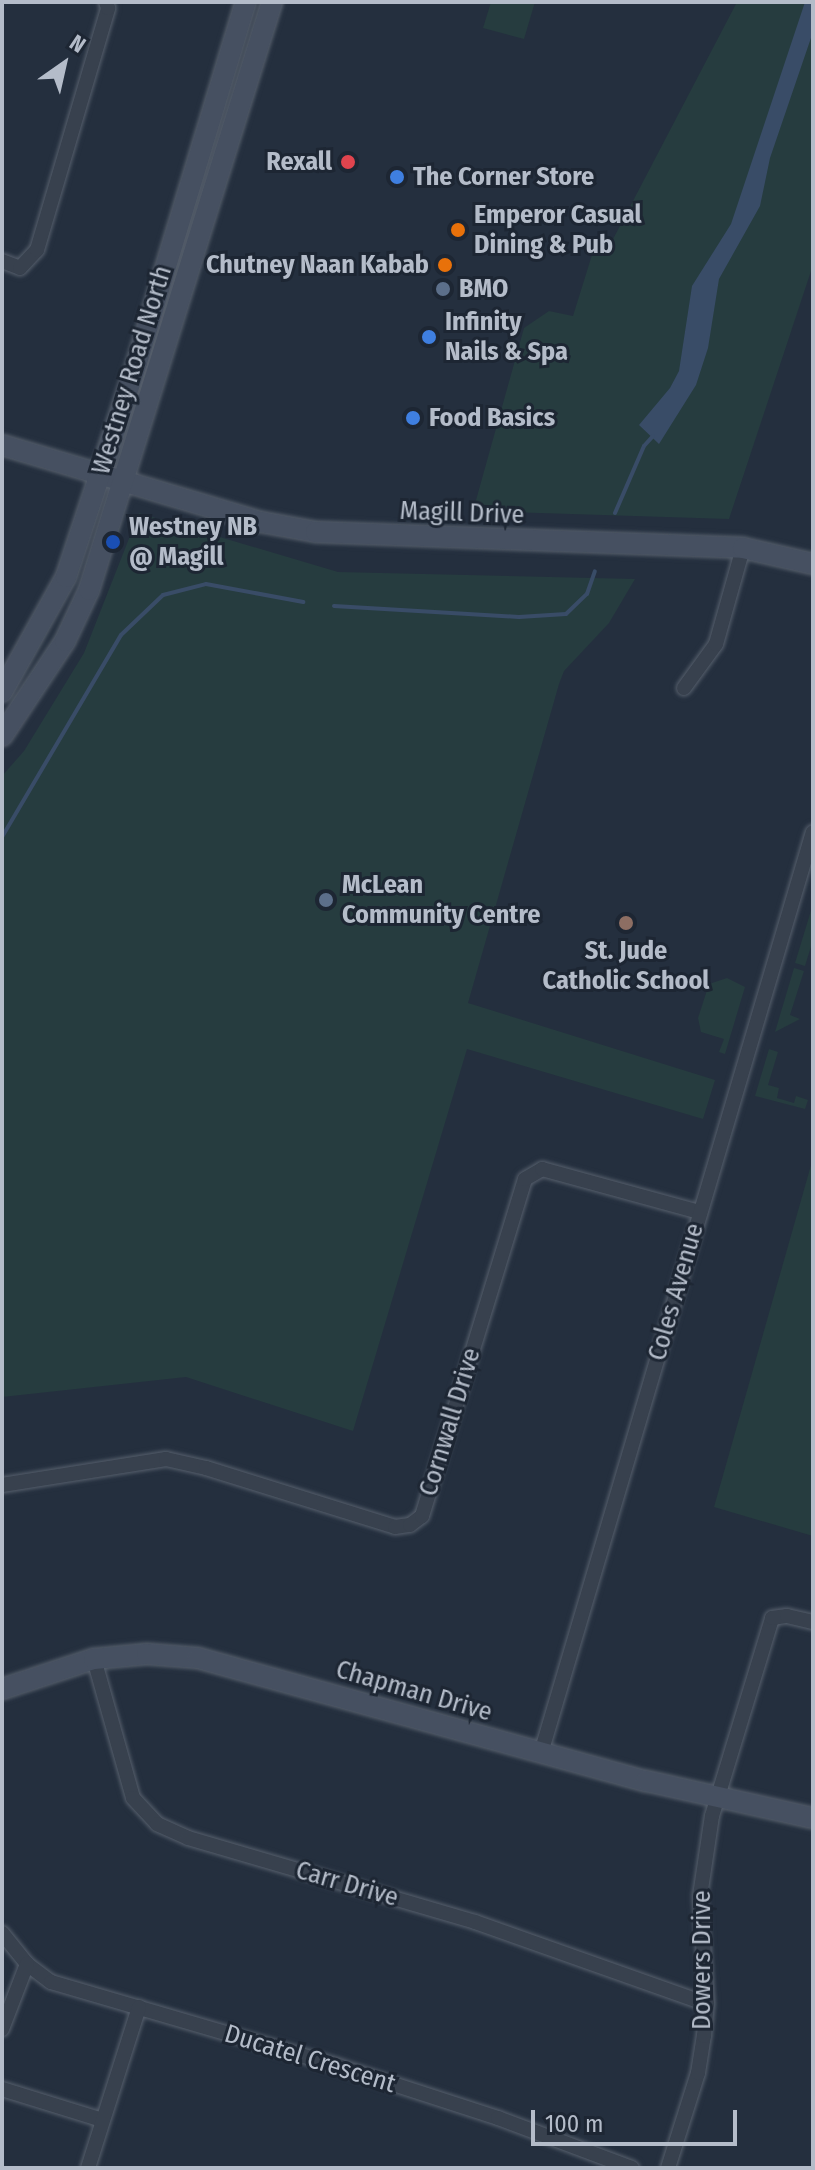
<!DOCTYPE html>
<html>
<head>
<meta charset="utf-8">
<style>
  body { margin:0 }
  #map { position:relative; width:815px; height:2170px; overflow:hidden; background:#242f3e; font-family:"Fira Sans Condensed",sans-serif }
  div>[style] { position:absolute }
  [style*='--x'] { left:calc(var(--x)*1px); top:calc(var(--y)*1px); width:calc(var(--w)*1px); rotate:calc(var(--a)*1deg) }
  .green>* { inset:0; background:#263c3f }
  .water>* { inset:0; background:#394c67 }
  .stream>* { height:4px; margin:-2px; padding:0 2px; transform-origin:2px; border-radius:2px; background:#394c67 }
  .roads { filter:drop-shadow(0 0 2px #565f6c) drop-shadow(0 0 2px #565f6c) }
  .street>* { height:14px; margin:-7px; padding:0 7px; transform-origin:7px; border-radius:7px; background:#38414e }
  .secondary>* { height:20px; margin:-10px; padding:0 10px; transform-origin:10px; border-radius:10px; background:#465061 }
  .dots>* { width:22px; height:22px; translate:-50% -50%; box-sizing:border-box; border:4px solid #1d2633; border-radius:50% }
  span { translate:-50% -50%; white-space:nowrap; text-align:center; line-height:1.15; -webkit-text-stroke:6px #1d2633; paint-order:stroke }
  .poi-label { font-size:26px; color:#b4bcc9; font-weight:700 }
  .right { translate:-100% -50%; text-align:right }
  .left { translate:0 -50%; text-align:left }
  .street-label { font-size:26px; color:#b4bcc9 }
  .frame { position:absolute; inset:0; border:4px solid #b4bcc9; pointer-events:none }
  .north { position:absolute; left:24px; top:24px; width:80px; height:80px; -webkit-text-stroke:6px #1d2633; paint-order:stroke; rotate:34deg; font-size:22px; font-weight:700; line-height:32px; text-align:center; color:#b4bcc9 }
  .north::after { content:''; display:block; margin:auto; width:28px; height:36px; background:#b4bcc9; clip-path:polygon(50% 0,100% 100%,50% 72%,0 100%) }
  .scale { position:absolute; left:531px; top:2110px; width:206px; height:36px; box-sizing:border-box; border:4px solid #b4bcc9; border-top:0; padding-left:10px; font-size:24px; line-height:28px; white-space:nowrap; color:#b4bcc9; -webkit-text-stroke:6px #1d2633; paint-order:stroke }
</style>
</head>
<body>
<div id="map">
  <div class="green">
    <div style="clip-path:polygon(491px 2px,535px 2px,524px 39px,483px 28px)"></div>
    <div style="clip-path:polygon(737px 2px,813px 2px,813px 265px,729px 519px,473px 511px,524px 328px,549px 311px,573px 316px,596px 242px,611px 243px)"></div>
    <div style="clip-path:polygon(139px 513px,338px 572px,635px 579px,609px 623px,564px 671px,559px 684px,468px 1003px,715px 1080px,703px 1119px,467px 1049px,353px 1431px,186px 1377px,2px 1397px,2px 776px,24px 751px,84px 653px)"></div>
    <div style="clip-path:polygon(813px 904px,813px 940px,805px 966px,795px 963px)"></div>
    <div style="clip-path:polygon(794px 968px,804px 971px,790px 1015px,800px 1019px,775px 1032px)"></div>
    <div style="clip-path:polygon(727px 978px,745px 987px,725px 1054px,719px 1052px,724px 1039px,701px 1032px,698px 1018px,709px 984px)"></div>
    <div style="clip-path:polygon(769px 1049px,778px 1052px,768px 1085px,779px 1088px,777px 1098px,794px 1103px,796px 1096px,808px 1100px,805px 1109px,755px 1096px)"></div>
    <div style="clip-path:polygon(813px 1158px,813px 1536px,714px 1507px)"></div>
  </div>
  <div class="water">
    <div style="clip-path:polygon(805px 2px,813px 2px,813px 32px,770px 158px,760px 206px,719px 279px,708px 348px,696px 385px,659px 444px,639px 425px,670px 388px,679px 371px,692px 286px,731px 224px)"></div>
  </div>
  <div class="stream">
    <div style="--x:615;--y:513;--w:73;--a:-66.6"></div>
    <div style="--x:644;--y:446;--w:13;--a:-48"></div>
    <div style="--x:334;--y:606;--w:185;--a:3.4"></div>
    <div style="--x:519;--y:617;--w:47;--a:-3.7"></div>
    <div style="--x:566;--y:614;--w:29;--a:-44"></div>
    <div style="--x:587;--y:594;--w:24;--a:-71"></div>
    <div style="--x:2;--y:837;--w:234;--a:-59.5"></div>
    <div style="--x:121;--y:635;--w:58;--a:-43.6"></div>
    <div style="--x:163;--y:595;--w:44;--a:-14.3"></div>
    <div style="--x:206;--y:584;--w:99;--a:10.5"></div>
  </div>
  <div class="roads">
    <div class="street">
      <div style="--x:2;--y:261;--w:19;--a:21"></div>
      <div style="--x:20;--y:268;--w:25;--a:-47"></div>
      <div style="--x:37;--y:250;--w:252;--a:-73.6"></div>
      <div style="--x:108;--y:8;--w:6;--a:-108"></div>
      <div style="--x:684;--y:688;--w:54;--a:-54"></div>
      <div style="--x:716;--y:644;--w:100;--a:-74.3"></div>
      <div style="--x:2;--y:1485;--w:166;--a:-9"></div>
      <div style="--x:166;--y:1459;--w:41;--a:12.7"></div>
      <div style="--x:206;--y:1468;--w:198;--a:17.3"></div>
      <div style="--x:395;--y:1527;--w:15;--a:-8"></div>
      <div style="--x:410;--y:1525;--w:15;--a:-37"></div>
      <div style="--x:422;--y:1516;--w:352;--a:-73"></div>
      <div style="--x:525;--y:1179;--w:20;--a:-30"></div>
      <div style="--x:542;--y:1169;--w:163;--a:15.3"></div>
      <div style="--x:94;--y:1659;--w:144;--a:74.3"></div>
      <div style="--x:133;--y:1798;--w:35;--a:47"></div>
      <div style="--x:157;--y:1824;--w:34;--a:24"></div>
      <div style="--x:188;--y:1838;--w:299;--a:16.3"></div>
      <div style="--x:475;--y:1922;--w:246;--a:19.5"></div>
      <div style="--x:541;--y:1753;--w:960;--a:-73.55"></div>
      <div style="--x:2;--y:1933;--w:40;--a:51"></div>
      <div style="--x:27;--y:1964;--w:30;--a:37"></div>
      <div style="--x:51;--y:1982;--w:302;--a:16.3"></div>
      <div style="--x:341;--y:2067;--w:165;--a:18"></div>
      <div style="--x:498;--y:2118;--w:143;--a:20.5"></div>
      <div style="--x:2;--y:2029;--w:70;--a:-69"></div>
      <div style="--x:2;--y:2089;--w:105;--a:17.2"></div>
      <div style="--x:88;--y:2168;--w:169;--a:-72.4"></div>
      <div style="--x:668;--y:2168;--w:100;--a:-72.5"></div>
      <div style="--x:698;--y:2073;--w:37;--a:-81"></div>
      <div style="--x:704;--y:2036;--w:32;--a:-85"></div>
      <div style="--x:707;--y:2004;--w:108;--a:-93.7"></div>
      <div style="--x:700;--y:1896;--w:81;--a:-81.5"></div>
      <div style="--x:712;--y:1816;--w:207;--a:-73.1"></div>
      <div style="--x:772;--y:1618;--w:15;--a:-8"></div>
      <div style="--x:787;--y:1616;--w:27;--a:13"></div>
    </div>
    <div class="secondary">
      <div style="--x:2;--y:445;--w:270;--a:16.6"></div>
      <div style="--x:261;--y:522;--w:56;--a:10.3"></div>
      <div style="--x:316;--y:532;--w:427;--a:2.1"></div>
      <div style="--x:743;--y:548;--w:72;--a:12.9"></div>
      <div style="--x:2;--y:692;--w:132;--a:-60.9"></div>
      <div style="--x:66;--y:577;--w:226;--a:-71.7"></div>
      <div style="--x:137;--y:362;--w:376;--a:-73.2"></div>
      <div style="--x:2;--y:736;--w:114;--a:-56.4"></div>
      <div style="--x:65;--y:641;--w:56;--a:-64.8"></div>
      <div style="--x:89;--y:590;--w:616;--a:-72.71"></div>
      <div style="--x:2;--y:1689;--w:97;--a:-18.1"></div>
      <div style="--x:94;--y:1659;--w:53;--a:-5.4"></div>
      <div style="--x:147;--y:1654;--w:51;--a:4.5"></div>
      <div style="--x:198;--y:1658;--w:465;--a:15.4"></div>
      <div style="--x:646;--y:1781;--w:171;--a:12.5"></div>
    </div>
  </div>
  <div class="dots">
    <div style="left:348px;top:162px;background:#e0444e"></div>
    <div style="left:397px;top:177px;background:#3f7fe0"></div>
    <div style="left:458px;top:230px;background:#e8710a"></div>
    <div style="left:445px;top:265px;background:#e8710a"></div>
    <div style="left:443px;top:289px;background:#5c6f8a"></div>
    <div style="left:429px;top:337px;background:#3f7fe0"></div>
    <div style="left:413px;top:418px;background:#3f7fe0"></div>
    <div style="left:113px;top:542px;background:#1a4fb4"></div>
    <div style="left:326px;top:900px;background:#5c6f8a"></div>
    <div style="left:626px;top:923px;background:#8d6e63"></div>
  </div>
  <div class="poi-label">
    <span class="right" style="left:332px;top:162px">Rexall</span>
    <span class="left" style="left:413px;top:177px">The Corner Store</span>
    <span class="left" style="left:474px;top:230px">Emperor Casual<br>Dining &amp; Pub</span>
    <span class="right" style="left:429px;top:265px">Chutney Naan Kabab</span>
    <span class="left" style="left:459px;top:289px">BMO</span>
    <span class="left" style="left:445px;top:337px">Infinity<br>Nails &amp; Spa</span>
    <span class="left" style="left:429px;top:418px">Food Basics</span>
    <span class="left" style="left:129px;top:542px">Westney NB<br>@ Magill</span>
    <span class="left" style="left:342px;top:900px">McLean<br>Community Centre</span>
    <span style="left:626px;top:966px">St. Jude<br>Catholic School</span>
  </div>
  <div class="street-label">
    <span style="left:132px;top:370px;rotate:-73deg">Westney Road North</span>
    <span style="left:462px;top:513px;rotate:2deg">Magill Drive</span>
    <span style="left:676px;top:1292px;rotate:-74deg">Coles Avenue</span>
    <span style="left:450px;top:1422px;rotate:-73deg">Cornwall Drive</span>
    <span style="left:414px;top:1691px;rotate:16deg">Chapman Drive</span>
    <span style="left:347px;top:1884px;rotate:16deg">Carr Drive</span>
    <span style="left:702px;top:1960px;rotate:-90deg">Dowers Drive</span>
    <span style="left:310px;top:2059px;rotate:17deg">Ducatel Crescent</span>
  </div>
  <div class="frame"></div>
  <div class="north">N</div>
  <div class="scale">100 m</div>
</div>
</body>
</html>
